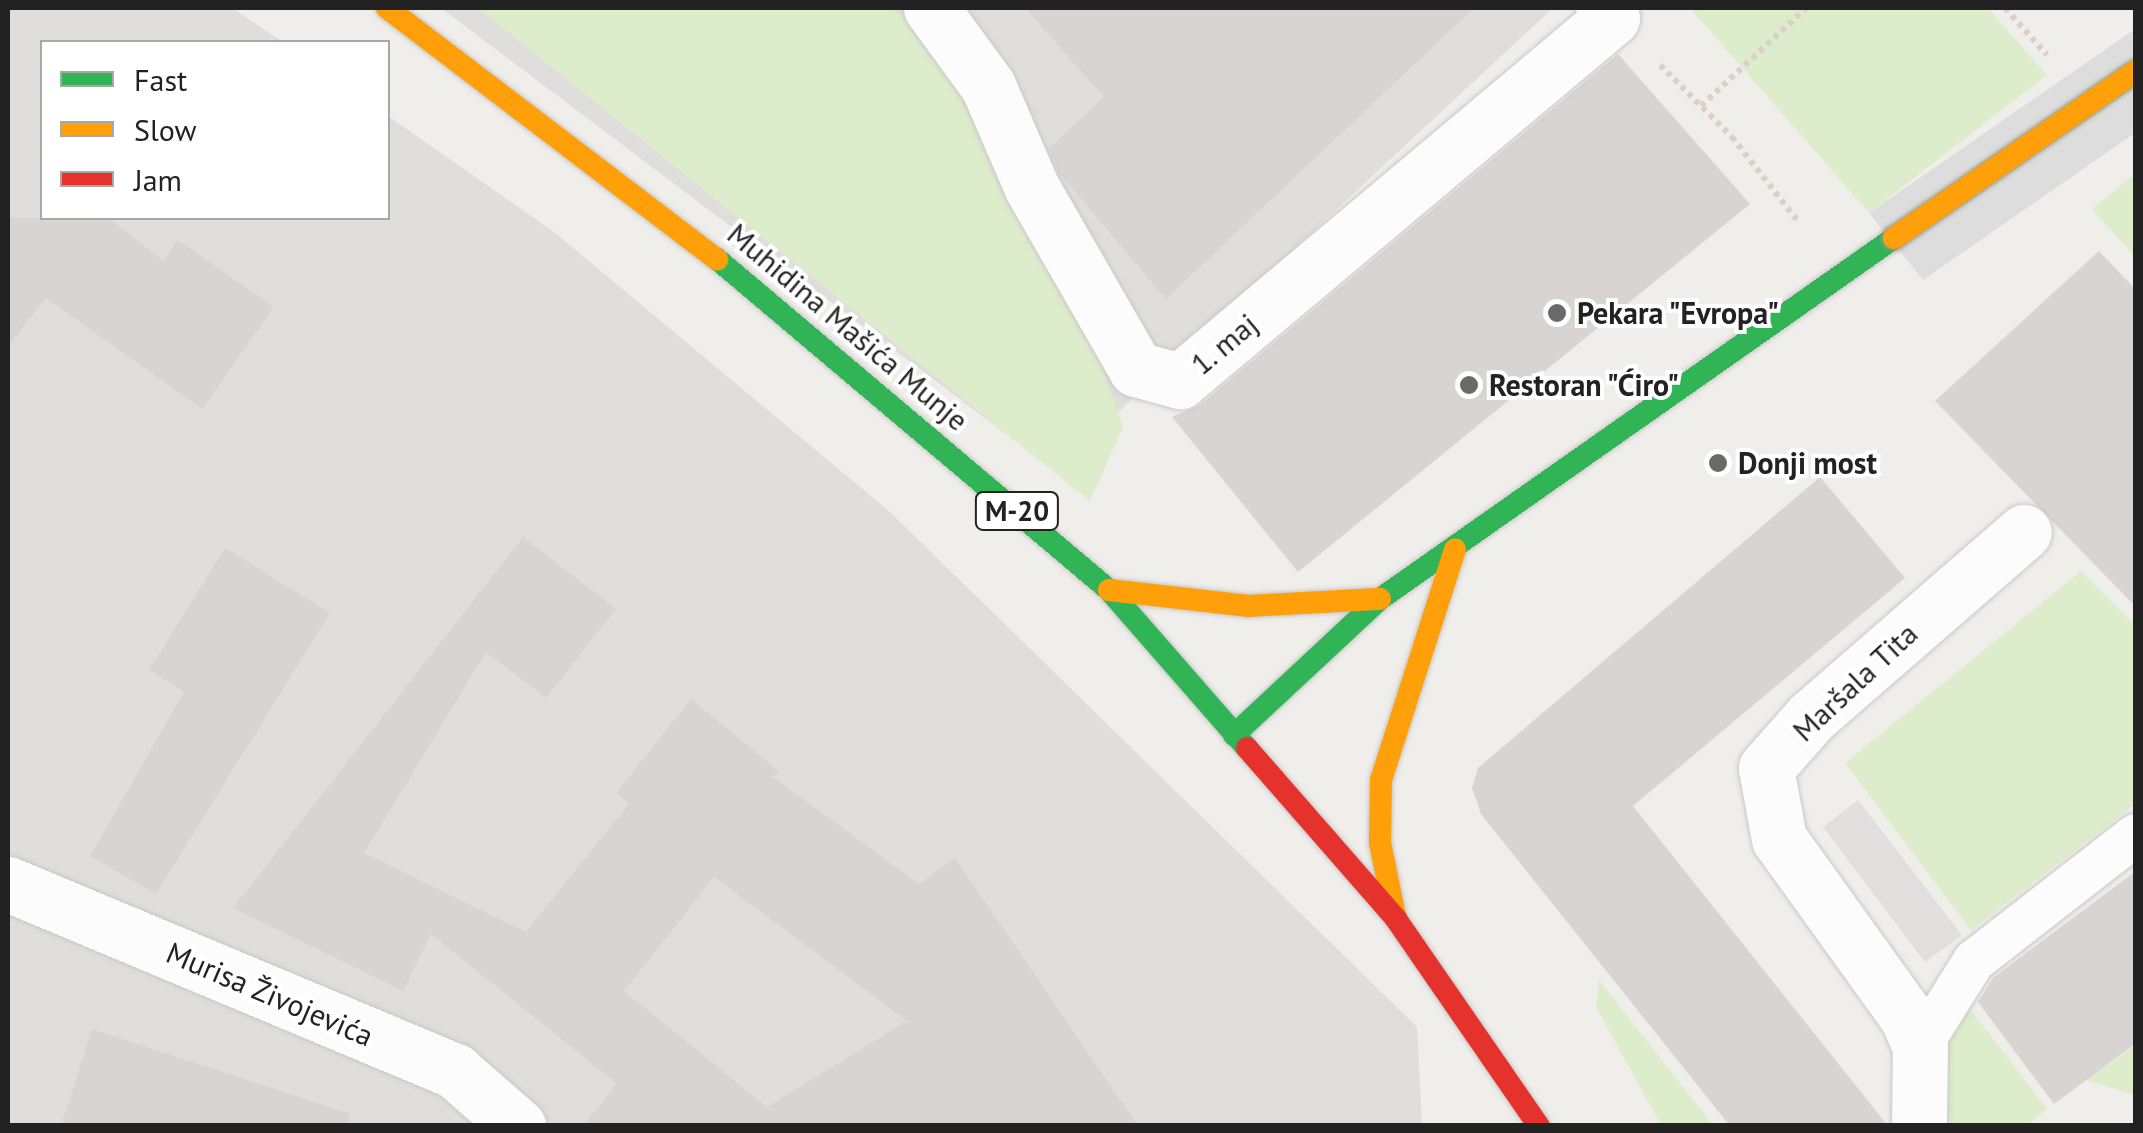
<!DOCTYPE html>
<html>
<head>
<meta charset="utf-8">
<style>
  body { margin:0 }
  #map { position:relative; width:2143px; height:1133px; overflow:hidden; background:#f0eeeb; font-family:"PT Sans",sans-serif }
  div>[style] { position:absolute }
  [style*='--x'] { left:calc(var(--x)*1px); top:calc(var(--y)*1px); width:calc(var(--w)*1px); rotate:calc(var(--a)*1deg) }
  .residential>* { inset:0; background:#dfdedc }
  .grass>* { inset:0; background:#ddeccb }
  .parking>* { inset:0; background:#e0dfde }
  .pier>* { inset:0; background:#dedddd }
  .building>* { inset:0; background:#d7d4d2 }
  .path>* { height:6px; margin-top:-3px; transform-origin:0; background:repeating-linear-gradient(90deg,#dccecd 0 5px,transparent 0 10px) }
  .roads { filter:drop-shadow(0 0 2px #c9c8c7) drop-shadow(0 0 2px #c9c8c7) }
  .lane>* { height:42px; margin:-21px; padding:0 21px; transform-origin:21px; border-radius:21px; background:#fdfcfc }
  .street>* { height:55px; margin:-27.5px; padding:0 27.5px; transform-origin:27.5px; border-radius:27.5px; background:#fdfcfc }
  .fast>* { height:22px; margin:-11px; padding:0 11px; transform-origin:11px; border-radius:11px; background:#30b455 }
  .slow>* { height:22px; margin:-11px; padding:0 11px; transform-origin:11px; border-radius:11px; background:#ff9f0a }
  .jam>* { height:22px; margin:-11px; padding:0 11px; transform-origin:11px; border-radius:11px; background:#e5322d }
  .bridges { filter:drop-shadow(0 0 2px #999a82) drop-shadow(0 0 2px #999a82) }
  .slow-bridge>* { height:22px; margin:-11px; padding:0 11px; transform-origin:11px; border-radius:11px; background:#ff9f0a }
  .dots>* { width:28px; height:28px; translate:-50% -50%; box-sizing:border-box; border:5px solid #fff; border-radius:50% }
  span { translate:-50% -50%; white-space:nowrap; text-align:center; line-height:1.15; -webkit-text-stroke:8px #fff; paint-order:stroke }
  .shield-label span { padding:2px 8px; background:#fff; border:2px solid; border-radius:8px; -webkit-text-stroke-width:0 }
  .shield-label { font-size:28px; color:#222; font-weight:700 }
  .poi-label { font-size:30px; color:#222; font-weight:700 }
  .left { translate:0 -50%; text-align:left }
  .street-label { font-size:30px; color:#222 }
  .frame { position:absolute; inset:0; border:10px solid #222; pointer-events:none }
  .legend { position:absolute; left:40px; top:40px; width:350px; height:180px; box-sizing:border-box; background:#fff; border:2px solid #a7a7a7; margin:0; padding:12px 18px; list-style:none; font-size:30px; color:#222 }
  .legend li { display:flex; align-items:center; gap:20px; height:50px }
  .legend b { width:50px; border:2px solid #a7a7a7 }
</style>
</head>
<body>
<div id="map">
  <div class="residential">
    <div style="clip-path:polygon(8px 8px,232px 8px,283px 42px,42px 42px,42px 218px,388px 218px,388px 116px,554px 232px,889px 511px,1417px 1027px,1422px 1125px,8px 1125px)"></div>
    <div style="clip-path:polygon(441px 8px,1553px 8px,1112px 418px,1026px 449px)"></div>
  </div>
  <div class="grass">
    <div style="clip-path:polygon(478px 8px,889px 8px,904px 17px,959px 77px,1093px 341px,1123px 427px,1090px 501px)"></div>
    <div style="clip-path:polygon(1690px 8px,1988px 8px,2047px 75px,1869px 213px)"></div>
    <div style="clip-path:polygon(2131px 177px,2135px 181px,2135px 257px,2092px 209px)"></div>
    <div style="clip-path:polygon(2081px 571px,2135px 625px,2135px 804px,1971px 930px,1845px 763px)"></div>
    <div style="clip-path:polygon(1599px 980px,1713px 1125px,1661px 1125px,1596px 1007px)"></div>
    <div style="clip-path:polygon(1961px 997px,2047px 1109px,2027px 1125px,1944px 1126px,1948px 1021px)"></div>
    <div style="clip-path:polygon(2135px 1045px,2135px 1095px,2086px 1080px)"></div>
  </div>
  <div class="parking">
    <div style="clip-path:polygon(1858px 800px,1962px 935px,1925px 962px,1823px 827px)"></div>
  </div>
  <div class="pier">
    <div style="clip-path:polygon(2135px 29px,2135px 133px,1923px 280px,1869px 213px)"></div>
  </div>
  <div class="building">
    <div style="clip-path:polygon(1025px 8px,1474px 8px,1166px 299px,1060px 174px,1049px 148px,1104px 97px)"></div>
    <div style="clip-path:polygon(1618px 54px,1750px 204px,1298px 572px,1172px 417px,1200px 405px)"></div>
    <div style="clip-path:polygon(8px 218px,109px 218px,163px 261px,178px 240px,274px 307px,202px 409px,46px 298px,8px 346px)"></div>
    <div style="clip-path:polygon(2099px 251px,2136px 290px,2136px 607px,1935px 401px)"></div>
    <div style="clip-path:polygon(1820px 477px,1905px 578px,1633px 806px,1888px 1126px,1730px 1126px,1481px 814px,1472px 788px,1478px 768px)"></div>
    <div style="clip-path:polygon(evenodd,523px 537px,616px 609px,546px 698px,486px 652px,364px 853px,526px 932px,629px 804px,616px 793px,691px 699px,779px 771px,773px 777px,919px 884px,955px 858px,1138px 1126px,583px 1126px,617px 1084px,431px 934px,403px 991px,233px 908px,523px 537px,714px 877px,907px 1021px,767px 1107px,624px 991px,714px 877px)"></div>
    <div style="clip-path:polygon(225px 548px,330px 613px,156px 894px,90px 856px,184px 692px,149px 670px)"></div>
    <div style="clip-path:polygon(2136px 871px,2136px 1043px,2054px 1104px,1978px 1002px,1993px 978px)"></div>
    <div style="clip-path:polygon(92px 1029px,350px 1114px,349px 1126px,61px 1126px)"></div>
  </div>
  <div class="path">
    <div style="--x:2005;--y:8;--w:63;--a:48.2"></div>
    <div style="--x:1660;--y:65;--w:102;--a:45"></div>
    <div style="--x:1732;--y:137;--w:110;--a:52"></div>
    <div style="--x:1701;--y:106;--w:144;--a:-43"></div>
  </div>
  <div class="roads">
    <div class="lane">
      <div style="--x:1920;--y:1047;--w:102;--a:-57.9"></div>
      <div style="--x:1974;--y:961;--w:205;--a:-37.9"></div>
    </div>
    <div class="street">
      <div style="--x:931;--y:8;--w:97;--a:53.8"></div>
      <div style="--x:988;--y:86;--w:111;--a:66.7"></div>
      <div style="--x:1032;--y:188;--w:209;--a:60.1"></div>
      <div style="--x:1136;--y:369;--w:46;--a:15.3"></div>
      <div style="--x:1180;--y:381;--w:564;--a:-40.04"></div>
      <div style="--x:1612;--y:18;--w:13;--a:-132"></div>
      <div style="--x:8;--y:884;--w:485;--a:22.7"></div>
      <div style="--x:455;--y:1071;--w:84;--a:41.1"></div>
      <div style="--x:1919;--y:1126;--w:79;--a:-89.3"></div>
      <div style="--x:1920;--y:1047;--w:33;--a:-113"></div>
      <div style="--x:1907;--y:1017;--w:219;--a:-125.7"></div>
      <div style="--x:1779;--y:839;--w:72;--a:-100.4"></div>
      <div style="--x:1766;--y:768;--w:68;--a:-48.6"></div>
      <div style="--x:1811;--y:717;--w:282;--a:-41"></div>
    </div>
    <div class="fast">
      <div style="--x:717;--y:259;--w:513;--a:40.18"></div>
      <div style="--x:1109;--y:590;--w:210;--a:48.9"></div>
      <div style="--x:1234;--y:735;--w:200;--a:-43"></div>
      <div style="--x:1380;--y:599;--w:628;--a:-35.08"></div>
    </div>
    <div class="slow">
      <div style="--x:387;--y:8;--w:415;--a:37.3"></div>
      <div style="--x:1109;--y:590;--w:141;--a:6.5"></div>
      <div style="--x:1249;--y:606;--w:131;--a:-3.1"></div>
      <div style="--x:1395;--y:916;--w:75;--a:-101.6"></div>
      <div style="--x:1380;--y:843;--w:63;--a:-89.1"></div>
      <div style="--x:1381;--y:780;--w:242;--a:-72.2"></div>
    </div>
    <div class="jam">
      <div style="--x:1247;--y:748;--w:227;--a:48.9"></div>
      <div style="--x:1396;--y:919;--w:252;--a:55.4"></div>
    </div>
  </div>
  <div class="bridges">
    <div class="slow-bridge">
      <div style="--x:1894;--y:238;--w:294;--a:-34.6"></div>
    </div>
  </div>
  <div class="dots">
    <div style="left:1557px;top:313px;background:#6a6968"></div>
    <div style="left:1469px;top:385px;background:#6a6968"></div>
    <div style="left:1718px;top:463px;background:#6a6968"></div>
  </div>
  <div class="shield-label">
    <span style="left:1017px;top:511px">M-20</span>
  </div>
  <div class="poi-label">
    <span class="left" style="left:1577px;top:313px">Pekara "Evropa"</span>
    <span class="left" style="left:1489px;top:385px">Restoran "Ćiro"</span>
    <span class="left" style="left:1738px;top:463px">Donji most</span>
  </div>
  <div class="street-label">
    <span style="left:848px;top:327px;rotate:40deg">Muhidina Mašića Munje</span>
    <span style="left:1224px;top:344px;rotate:-40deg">1. maj</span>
    <span style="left:1855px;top:682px;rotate:-43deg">Maršala Tita</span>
    <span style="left:270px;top:994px;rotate:23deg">Murisa Živojevića</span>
  </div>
  <div class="frame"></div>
  <ul class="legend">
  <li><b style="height:12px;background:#30b455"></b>Fast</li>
  <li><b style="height:12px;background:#ff9f0a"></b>Slow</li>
  <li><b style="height:12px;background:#e5322d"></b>Jam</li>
  </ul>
</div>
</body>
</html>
